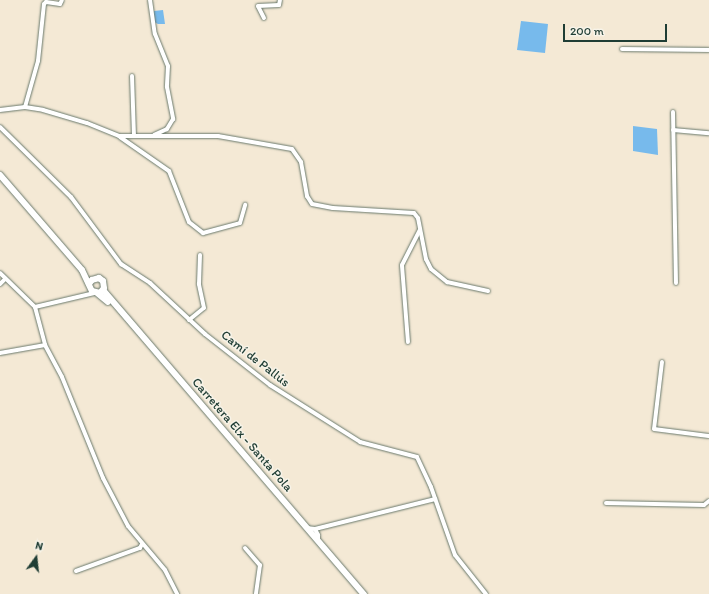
<!DOCTYPE html>
<html>
<head>
<meta charset="utf-8">
<style>
  body { margin:0 }
  #map { position:relative; width:709px; height:594px; overflow:hidden; background:#f4e9d5; font-family:Itim,sans-serif }
  div>[style] { position:absolute }
  [style*='--x'] { left:calc(var(--x)*1px); top:calc(var(--y)*1px); width:calc(var(--w)*1px); rotate:calc(var(--a)*1deg) }
  .water>* { inset:0; background:#77baec }
  .roads { filter:drop-shadow(0 0 1px #6a796c) drop-shadow(0 0 1px #6a796c) }
  .minor>* { height:4px; margin:-2px; padding:0 2px; transform-origin:2px; border-radius:2px; background:#fff }
  .secondary>* { height:6px; margin:-3px; padding:0 3px; transform-origin:3px; border-radius:3px; background:#fff }
  span { translate:-50% -50%; white-space:nowrap; text-align:center; line-height:1.15; -webkit-text-stroke:3px #f7f3e8; paint-order:stroke }
  .street-label { font-size:13px; color:#1f3d34 }
  .north { position:absolute; left:16px; top:538px; width:40px; height:40px; -webkit-text-stroke:3px #f7f3e8; paint-order:stroke; rotate:15deg; font-size:11px; font-weight:700; line-height:16px; text-align:center; color:#1f3d34 }
  .north::after { content:''; display:block; margin:auto; width:14px; height:18px; background:#1f3d34; clip-path:polygon(50% 0,100% 100%,50% 72%,0 100%) }
  .scale { position:absolute; left:563px; top:24px; width:104px; height:18px; box-sizing:border-box; border:2px solid #1f3d34; border-top:0; padding-left:5px; font-size:12px; line-height:14px; white-space:nowrap; color:#1f3d34; -webkit-text-stroke:3px #f7f3e8; paint-order:stroke }
</style>
</head>
<body>
<div id="map">
  <div class="water">
    <div style="clip-path:polygon(163px 10px,165px 24px,158px 24px,154px 22px,154px 11px)"></div>
    <div style="clip-path:polygon(521px 21px,548px 24px,545px 53px,517px 50px)"></div>
    <div style="clip-path:polygon(633px 126px,657px 129px,658px 155px,633px 151px)"></div>
  </div>
  <div class="roads">
    <div class="minor">
      <div style="--x:150;--y:0;--w:34;--a:82"></div>
      <div style="--x:155;--y:34;--w:35;--a:68"></div>
      <div style="--x:168;--y:66;--w:21;--a:93"></div>
      <div style="--x:167;--y:87;--w:33;--a:79"></div>
      <div style="--x:173;--y:119;--w:12;--a:121"></div>
      <div style="--x:167;--y:129;--w:14;--a:155"></div>
      <div style="--x:264;--y:18;--w:13;--a:-117"></div>
      <div style="--x:258;--y:6;--w:21;--a:-3"></div>
      <div style="--x:279;--y:5;--w:5;--a:-79"></div>
      <div style="--x:622;--y:49;--w:87;--a:0.7"></div>
      <div style="--x:132;--y:76;--w:60;--a:88.1"></div>
      <div style="--x:25;--y:107;--w:48;--a:-74.2"></div>
      <div style="--x:38;--y:61;--w:57;--a:-84"></div>
      <div style="--x:44;--y:4;--w:3;--a:-45"></div>
      <div style="--x:46;--y:2;--w:14;--a:8"></div>
      <div style="--x:60;--y:4;--w:4;--a:-63"></div>
      <div style="--x:0;--y:110;--w:25;--a:-7"></div>
      <div style="--x:25;--y:107;--w:18;--a:9"></div>
      <div style="--x:43;--y:110;--w:46;--a:16.5"></div>
      <div style="--x:87;--y:123;--w:35;--a:22"></div>
      <div style="--x:119;--y:136;--w:99;--a:0"></div>
      <div style="--x:218;--y:136;--w:75;--a:10"></div>
      <div style="--x:292;--y:149;--w:16;--a:55"></div>
      <div style="--x:301;--y:162;--w:35;--a:80"></div>
      <div style="--x:307;--y:196;--w:9;--a:58"></div>
      <div style="--x:312;--y:204;--w:21;--a:11"></div>
      <div style="--x:333;--y:208;--w:81;--a:3.5"></div>
      <div style="--x:414;--y:213;--w:6;--a:51"></div>
      <div style="--x:418;--y:218;--w:42;--a:79"></div>
      <div style="--x:426;--y:259;--w:11;--a:63"></div>
      <div style="--x:431;--y:269;--w:21;--a:39"></div>
      <div style="--x:447;--y:282;--w:42;--a:12.4"></div>
      <div style="--x:673;--y:112;--w:171;--a:89"></div>
      <div style="--x:0;--y:127;--w:100;--a:44.6"></div>
      <div style="--x:71;--y:197;--w:84;--a:53.3"></div>
      <div style="--x:121;--y:264;--w:35;--a:33"></div>
      <div style="--x:150;--y:283;--w:75;--a:42.8"></div>
      <div style="--x:205;--y:334;--w:83;--a:38.1"></div>
      <div style="--x:270;--y:385;--w:107;--a:32.3"></div>
      <div style="--x:360;--y:442;--w:59;--a:14.7"></div>
      <div style="--x:417;--y:457;--w:33;--a:65"></div>
      <div style="--x:431;--y:487;--w:72;--a:70.6"></div>
      <div style="--x:455;--y:555;--w:50;--a:51.5"></div>
      <div style="--x:673;--y:130;--w:36;--a:5"></div>
      <div style="--x:120;--y:137;--w:60;--a:34.8"></div>
      <div style="--x:169;--y:171;--w:55;--a:68.6"></div>
      <div style="--x:189;--y:222;--w:18;--a:38"></div>
      <div style="--x:203;--y:233;--w:38;--a:-15"></div>
      <div style="--x:240;--y:223;--w:19;--a:-74"></div>
      <div style="--x:0;--y:273;--w:49;--a:44.2"></div>
      <div style="--x:35;--y:307;--w:39;--a:75"></div>
      <div style="--x:45;--y:345;--w:36;--a:62"></div>
      <div style="--x:62;--y:377;--w:109;--a:67.9"></div>
      <div style="--x:103;--y:478;--w:54;--a:62.5"></div>
      <div style="--x:128;--y:526;--w:57;--a:49.9"></div>
      <div style="--x:165;--y:570;--w:27;--a:63"></div>
      <div style="--x:0;--y:284;--w:7;--a:-45"></div>
      <div style="--x:35;--y:307;--w:61;--a:-13.3"></div>
      <div style="--x:189;--y:320;--w:19;--a:-39"></div>
      <div style="--x:204;--y:308;--w:25;--a:-102"></div>
      <div style="--x:199;--y:284;--w:29;--a:-88"></div>
      <div style="--x:408;--y:342;--w:77;--a:-94.5"></div>
      <div style="--x:402;--y:265;--w:39;--a:-63"></div>
      <div style="--x:0;--y:353;--w:46;--a:-10.1"></div>
      <div style="--x:662;--y:362;--w:67;--a:96.8"></div>
      <div style="--x:654;--y:429;--w:55;--a:7.3"></div>
      <div style="--x:606;--y:503;--w:98;--a:1.2"></div>
      <div style="--x:704;--y:505;--w:6;--a:-39"></div>
      <div style="--x:307;--y:528;--w:8;--a:7"></div>
      <div style="--x:315;--y:529;--w:124;--a:-14"></div>
      <div style="--x:315;--y:529;--w:7;--a:63"></div>
      <div style="--x:318;--y:535;--w:6;--a:90"></div>
      <div style="--x:245;--y:548;--w:23;--a:49"></div>
      <div style="--x:260;--y:565;--w:29;--a:98"></div>
      <div style="--x:76;--y:571;--w:68;--a:-19.8"></div>
      <div style="--x:140;--y:548;--w:4;--a:-63"></div>
    </div>
    <div class="secondary">
      <div style="--x:0;--y:175;--w:125;--a:49.2"></div>
      <div style="--x:82;--y:270;--w:23;--a:65"></div>
      <div style="--x:92;--y:291;--w:8;--a:14"></div>
      <div style="--x:100;--y:293;--w:6;--a:-51"></div>
      <div style="--x:104;--y:288;--w:7;--a:-98"></div>
      <div style="--x:103;--y:281;--w:5;--a:-143"></div>
      <div style="--x:99;--y:278;--w:7;--a:164"></div>
      <div style="--x:92;--y:280;--w:5;--a:127"></div>
      <div style="--x:103;--y:290;--w:401;--a:49.4"></div>
      <div style="--x:97;--y:293;--w:14;--a:39"></div>
    </div>
  </div>
  <div class="street-label">
    <span style="left:255px;top:359px;rotate:38deg">Camí de Pallús</span>
    <span style="left:242px;top:435px;rotate:49deg">Carretera Elx - Santa Pola</span>
  </div>
  <div class="north">N</div>
  <div class="scale">200 m</div>
</div>
</body>
</html>
